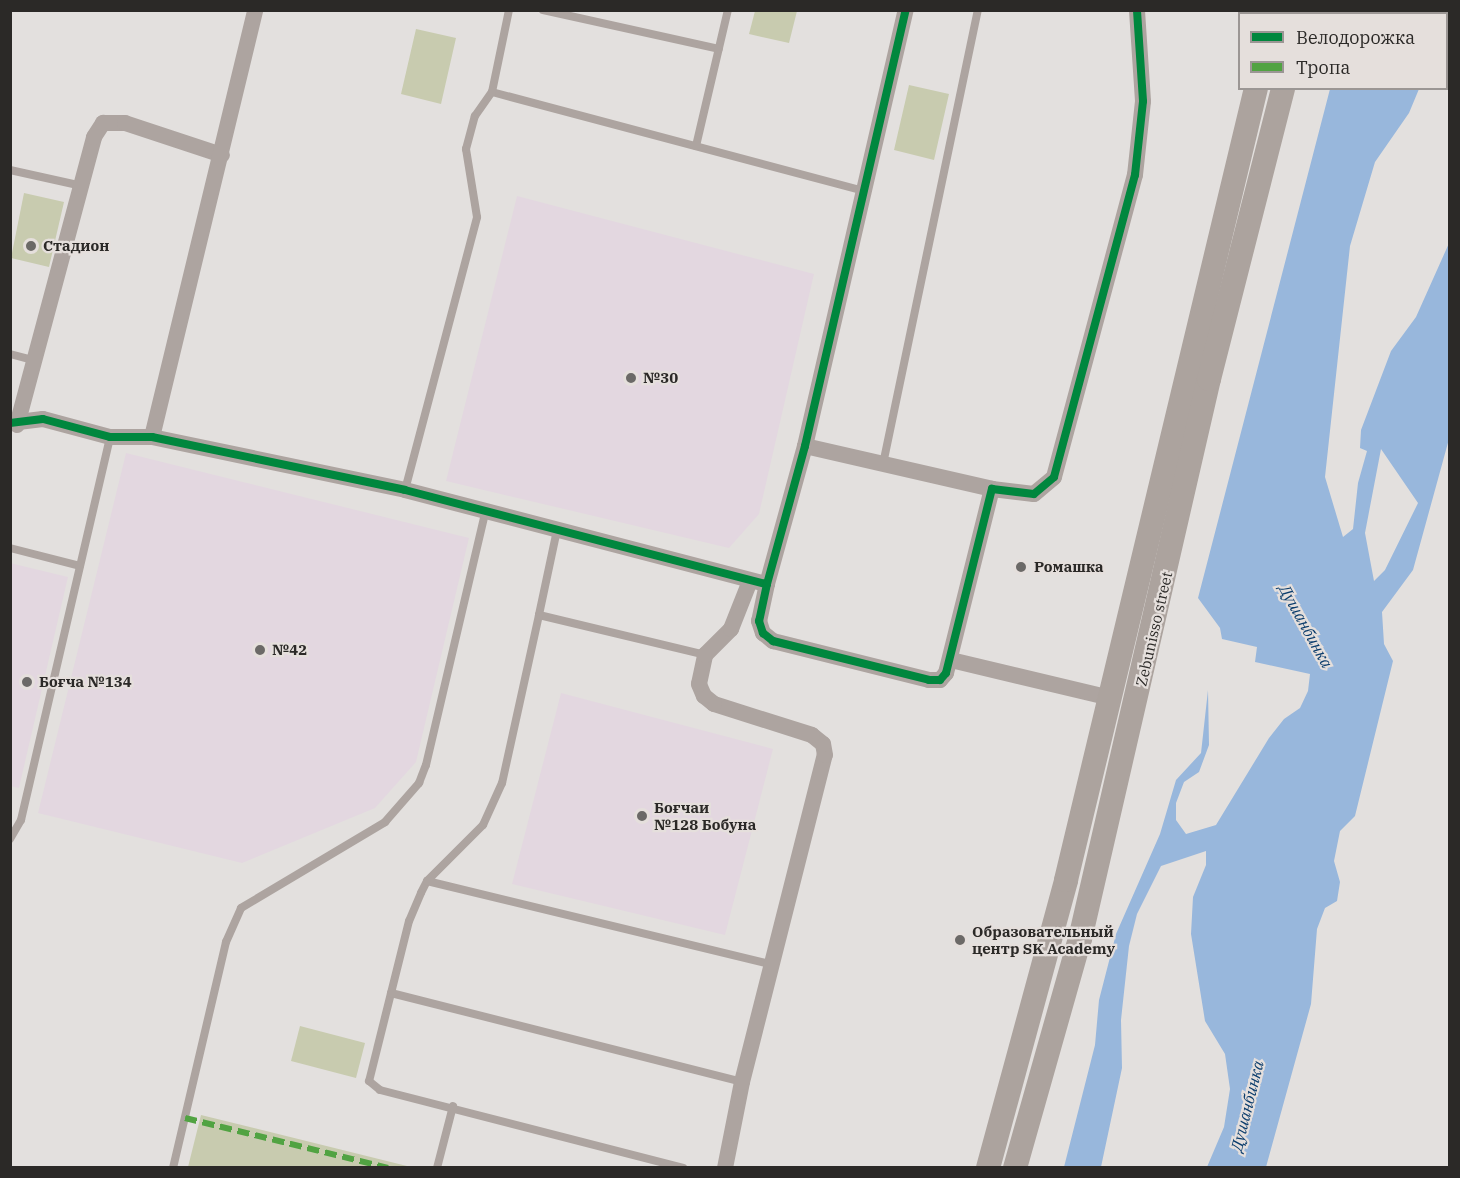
<!DOCTYPE html>
<html>
<head>
<meta charset="utf-8">
<style>
  body { margin:0 }
  #map { position:relative; width:1460px; height:1178px; overflow:hidden; background:#e3e0de; font-family:"IBM Plex Serif",serif }
  div>[style] { position:absolute }
  [style*='--x'] { left:calc(var(--x)*1px); top:calc(var(--y)*1px); width:calc(var(--w)*1px); rotate:calc(var(--a)*1deg) }
  .education>* { inset:0; background:#e3d7e0 }
  .green>* { inset:0; background:#c8cbaf }
  .water>* { inset:0; background:#98b7dc }
  .lane>* { height:8px; margin:-4px; padding:0 4px; transform-origin:4px; border-radius:4px; background:#ada4a0 }
  .street>* { height:16px; margin:-8px; padding:0 8px; transform-origin:8px; border-radius:8px; background:#ada4a0 }
  .secondary>* { height:24px; margin:-12px; padding:0 12px; transform-origin:12px; border-radius:12px; background:#aca39e }
  .quiet>* { height:6px; margin-top:-3px; transform-origin:0; background:repeating-linear-gradient(90deg,#51a342 0 12px,transparent 0 18px) }
  .cycleway>* { height:8px; margin:-4px; padding:0 4px; transform-origin:4px; border-radius:4px; background:#00873e }
  .dots>* { width:16px; height:16px; translate:-50% -50%; box-sizing:border-box; border:3px solid #e5dfdc; border-radius:50% }
  span { translate:-50% -50%; white-space:nowrap; text-align:center; line-height:1.15; -webkit-text-stroke:4.5px #e5dfdc; paint-order:stroke }
  .poi-label { font-size:15px; color:#2b2927; font-weight:700 }
  .left { translate:0 -50%; text-align:left }
  .street-label { font-size:15px; color:#2b2927 }
  .water-label { font-size:16px; color:#0a3c6c; font-style:italic }
  .frame { position:absolute; inset:0; border:12px solid #2b2927; pointer-events:none }
  .legend { position:absolute; left:1238px; top:12px; width:210px; height:78px; box-sizing:border-box; background:#e5dfdc; border:2px solid #9b9694; margin:0; padding:8px 10px; list-style:none; font-size:18px; color:#2b2927 }
  .legend li { display:flex; align-items:center; gap:12px; height:30px }
  .legend b { width:30px; border:2px solid #9b9694 }
</style>
</head>
<body>
<div id="map">
  <div class="education">
    <div style="clip-path:polygon(517px 196px,814px 274px,759px 514px,729px 548px,446px 481px)"></div>
    <div style="clip-path:polygon(126px 453px,469px 538px,416px 762px,375px 808px,242px 863px,38px 813px)"></div>
    <div style="clip-path:polygon(10px 563px,68px 577px,19px 788px,10px 786px)"></div>
    <div style="clip-path:polygon(561px 693px,773px 749px,725px 935px,512px 884px)"></div>
  </div>
  <div class="green">
    <div style="clip-path:polygon(755px 11px,797px 11px,789px 43px,749px 34px)"></div>
    <div style="clip-path:polygon(416px 29px,456px 38px,441px 104px,401px 94px)"></div>
    <div style="clip-path:polygon(909px 85px,949px 94px,934px 160px,894px 150px)"></div>
    <div style="clip-path:polygon(24px 193px,64px 202px,49px 267px,11px 258px)"></div>
    <div style="clip-path:polygon(300px 1026px,365px 1043px,356px 1078px,291px 1061px)"></div>
    <div style="clip-path:polygon(201px 1115px,411px 1167px,188px 1167px)"></div>
  </div>
  <div class="water">
    <div style="clip-path:polygon(1346px 11px,1449px 11px,1449px 23px,1447px 27px,1446px 14px,1346px 13px)"></div>
    <div style="clip-path:polygon(evenodd,1330px 89px,1419px 89px,1409px 113px,1375px 162px,1350px 246px,1325px 477px,1343px 537px,1353px 529px,1358px 483px,1367px 451px,1360px 448px,1361px 430px,1391px 351px,1416px 317px,1450px 241px,1449px 439px,1413px 570px,1382px 612px,1384px 644px,1393px 661px,1355px 816px,1340px 831px,1334px 861px,1340px 882px,1337px 901px,1325px 908px,1317px 929px,1311px 1004px,1266px 1167px,1207px 1167px,1224px 1127px,1230px 1089px,1225px 1054px,1205px 1021px,1191px 934px,1193px 897px,1206px 865px,1206px 851px,1161px 866px,1137px 914px,1129px 946px,1121px 1020px,1122px 1068px,1101px 1167px,1064px 1167px,1095px 1045px,1099px 1000px,1116px 934px,1160px 834px,1176px 780px,1201px 753px,1208px 690px,1209px 745px,1199px 772px,1184px 782px,1176px 803px,1176px 820px,1186px 834px,1216px 825px,1269px 738px,1284px 719px,1300px 708px,1308px 691px,1310px 674px,1255px 662px,1257px 647px,1222px 639px,1220px 628px,1198px 598px,1330px 89px,1381px 449px,1418px 503px,1385px 570px,1374px 581px,1365px 533px,1381px 449px)"></div>
  </div>
  <div class="lane">
    <div style="--x:543;--y:10;--w:180;--a:12.5"></div>
    <div style="--x:492;--y:92;--w:385;--a:14.9"></div>
    <div style="--x:696;--y:146;--w:140;--a:-76.8"></div>
    <div style="--x:10;--y:170;--w:74;--a:12.5"></div>
    <div style="--x:10;--y:354;--w:24;--a:15"></div>
    <div style="--x:883;--y:464;--w:464;--a:-78.2"></div>
    <div style="--x:405;--y:490;--w:282;--a:-75.2"></div>
    <div style="--x:477;--y:217;--w:69;--a:-99.2"></div>
    <div style="--x:466;--y:149;--w:34;--a:-75"></div>
    <div style="--x:475;--y:116;--w:29;--a:-55"></div>
    <div style="--x:492;--y:92;--w:84;--a:-78.3"></div>
    <div style="--x:557;--y:530;--w:87;--a:102"></div>
    <div style="--x:539;--y:615;--w:171;--a:13.5"></div>
    <div style="--x:10;--y:548;--w:72;--a:14.4"></div>
    <div style="--x:539;--y:615;--w:172;--a:102.4"></div>
    <div style="--x:502;--y:783;--w:46;--a:114.3"></div>
    <div style="--x:483;--y:825;--w:79;--a:135"></div>
    <div style="--x:427;--y:881;--w:13;--a:117"></div>
    <div style="--x:421;--y:893;--w:30;--a:113"></div>
    <div style="--x:409;--y:921;--w:165;--a:104"></div>
    <div style="--x:369;--y:1081;--w:14;--a:39"></div>
    <div style="--x:380;--y:1090;--w:313;--a:14.4"></div>
    <div style="--x:10;--y:839;--w:22;--a:-60"></div>
    <div style="--x:21;--y:820;--w:393;--a:-76.9"></div>
    <div style="--x:427;--y:881;--w:356;--a:13.6"></div>
    <div style="--x:391;--y:993;--w:362;--a:14.2"></div>
    <div style="--x:173;--y:1168;--w:232;--a:-76.8"></div>
    <div style="--x:226;--y:942;--w:37;--a:-66"></div>
    <div style="--x:241;--y:908;--w:168;--a:-30.8"></div>
    <div style="--x:385;--y:822;--w:52;--a:-48.9"></div>
    <div style="--x:419;--y:783;--w:19;--a:-69"></div>
    <div style="--x:426;--y:765;--w:262;--a:-76.8"></div>
    <div style="--x:437;--y:1168;--w:64;--a:-75.5"></div>
  </div>
  <div class="street">
    <div style="--x:10;--y:423;--w:33;--a:-7"></div>
    <div style="--x:43;--y:419;--w:69;--a:15"></div>
    <div style="--x:110;--y:437;--w:42;--a:0"></div>
    <div style="--x:152;--y:437;--w:258;--a:11.8"></div>
    <div style="--x:405;--y:490;--w:374;--a:14.6"></div>
    <div style="--x:767;--y:584;--w:143;--a:-74.6"></div>
    <div style="--x:805;--y:446;--w:448;--a:-77"></div>
    <div style="--x:17;--y:425;--w:298;--a:-75"></div>
    <div style="--x:94;--y:137;--w:17;--a:-57"></div>
    <div style="--x:103;--y:123;--w:22;--a:0"></div>
    <div style="--x:125;--y:123;--w:102;--a:18.3"></div>
    <div style="--x:152;--y:437;--w:439;--a:-76.4"></div>
    <div style="--x:805;--y:446;--w:192;--a:12.9"></div>
    <div style="--x:767;--y:584;--w:38;--a:102"></div>
    <div style="--x:759;--y:621;--w:13;--a:72"></div>
    <div style="--x:763;--y:633;--w:13;--a:39"></div>
    <div style="--x:773;--y:641;--w:161;--a:14"></div>
    <div style="--x:929;--y:680;--w:11;--a:0"></div>
    <div style="--x:940;--y:680;--w:9;--a:-49"></div>
    <div style="--x:946;--y:673;--w:190;--a:-76"></div>
    <div style="--x:992;--y:489;--w:42;--a:6.8"></div>
    <div style="--x:1034;--y:494;--w:26;--a:-40"></div>
    <div style="--x:1054;--y:477;--w:313;--a:-75"></div>
    <div style="--x:1135;--y:175;--w:74;--a:-83.8"></div>
    <div style="--x:1143;--y:101;--w:91;--a:-93.8"></div>
    <div style="--x:951;--y:660;--w:163;--a:13.4"></div>
    <div style="--x:725;--y:1168;--w:88;--a:-78.8"></div>
    <div style="--x:742;--y:1082;--w:337;--a:-75.8"></div>
    <div style="--x:825;--y:755;--w:11;--a:-100"></div>
    <div style="--x:823;--y:744;--w:14;--a:-141"></div>
    <div style="--x:812;--y:735;--w:103;--a:-162.4"></div>
    <div style="--x:714;--y:704;--w:13;--a:-141"></div>
    <div style="--x:704;--y:696;--w:13;--a:-113"></div>
    <div style="--x:699;--y:684;--w:30;--a:-78"></div>
    <div style="--x:705;--y:655;--w:37;--a:-45"></div>
    <div style="--x:731;--y:629;--w:52;--a:-68.4"></div>
  </div>
  <div class="secondary">
    <div style="--x:1274;--y:14;--w:4;--a:-76"></div>
    <div style="--x:1302;--y:14;--w:4;--a:-90"></div>
    <div style="--x:988;--y:1168;--w:298;--a:-74.8"></div>
    <div style="--x:1066;--y:880;--w:814;--a:-76.51"></div>
    <div style="--x:1015;--y:1168;--w:238;--a:-74.2"></div>
    <div style="--x:1080;--y:939;--w:575;--a:-77.03"></div>
    <div style="--x:1209;--y:379;--w:300;--a:-75.7"></div>
  </div>
  <div class="quiet">
    <div style="--x:185;--y:1118;--w:209;--a:13.8"></div>
  </div>
  <div class="cycleway">
    <div style="--x:10;--y:423;--w:33;--a:-7"></div>
    <div style="--x:43;--y:419;--w:69;--a:15"></div>
    <div style="--x:110;--y:437;--w:42;--a:0"></div>
    <div style="--x:152;--y:437;--w:258;--a:11.8"></div>
    <div style="--x:405;--y:490;--w:374;--a:14.6"></div>
    <div style="--x:767;--y:584;--w:143;--a:-74.6"></div>
    <div style="--x:805;--y:446;--w:448;--a:-77"></div>
    <div style="--x:767;--y:584;--w:38;--a:102"></div>
    <div style="--x:759;--y:621;--w:13;--a:72"></div>
    <div style="--x:763;--y:633;--w:13;--a:39"></div>
    <div style="--x:773;--y:641;--w:161;--a:14"></div>
    <div style="--x:929;--y:680;--w:11;--a:0"></div>
    <div style="--x:940;--y:680;--w:9;--a:-49"></div>
    <div style="--x:946;--y:673;--w:190;--a:-76"></div>
    <div style="--x:992;--y:489;--w:42;--a:6.8"></div>
    <div style="--x:1034;--y:494;--w:26;--a:-40"></div>
    <div style="--x:1054;--y:477;--w:313;--a:-75"></div>
    <div style="--x:1135;--y:175;--w:74;--a:-83.8"></div>
    <div style="--x:1143;--y:101;--w:91;--a:-93.8"></div>
  </div>
  <div class="dots">
    <div style="left:31px;top:246px;background:#6b6967"></div>
    <div style="left:631px;top:378px;background:#6b6967"></div>
    <div style="left:1021px;top:567px;background:#6b6967"></div>
    <div style="left:260px;top:650px;background:#6b6967"></div>
    <div style="left:27px;top:682px;background:#6b6967"></div>
    <div style="left:642px;top:816px;background:#6b6967"></div>
    <div style="left:960px;top:940px;background:#6b6967"></div>
  </div>
  <div class="poi-label">
    <span class="left" style="left:43px;top:246px">Стадион</span>
    <span class="left" style="left:643px;top:378px">№30</span>
    <span class="left" style="left:1034px;top:567px">Ромашка</span>
    <span class="left" style="left:272px;top:650px">№42</span>
    <span class="left" style="left:39px;top:682px">Боғча №134</span>
    <span class="left" style="left:654px;top:816px">Боғчаи<br>№128 Бобуна</span>
    <span class="left" style="left:972px;top:940px">Образовательный<br>центр SK Academy</span>
  </div>
  <div class="street-label">
    <span style="left:1154px;top:629px;rotate:-77deg">Zebunisso street</span>
  </div>
  <div class="water-label">
    <span style="left:1306px;top:626px;rotate:61deg">Душанбинка</span>
    <span style="left:1247px;top:1106px;rotate:-76deg">Душанбинка</span>
  </div>
  <div class="frame"></div>
  <ul class="legend">
  <li><b style="height:8px;background:#00873e"></b>Велодорожка</li>
  <li><b style="height:8px;background:#51a342"></b>Тропа</li>
  </ul>
</div>
</body>
</html>
